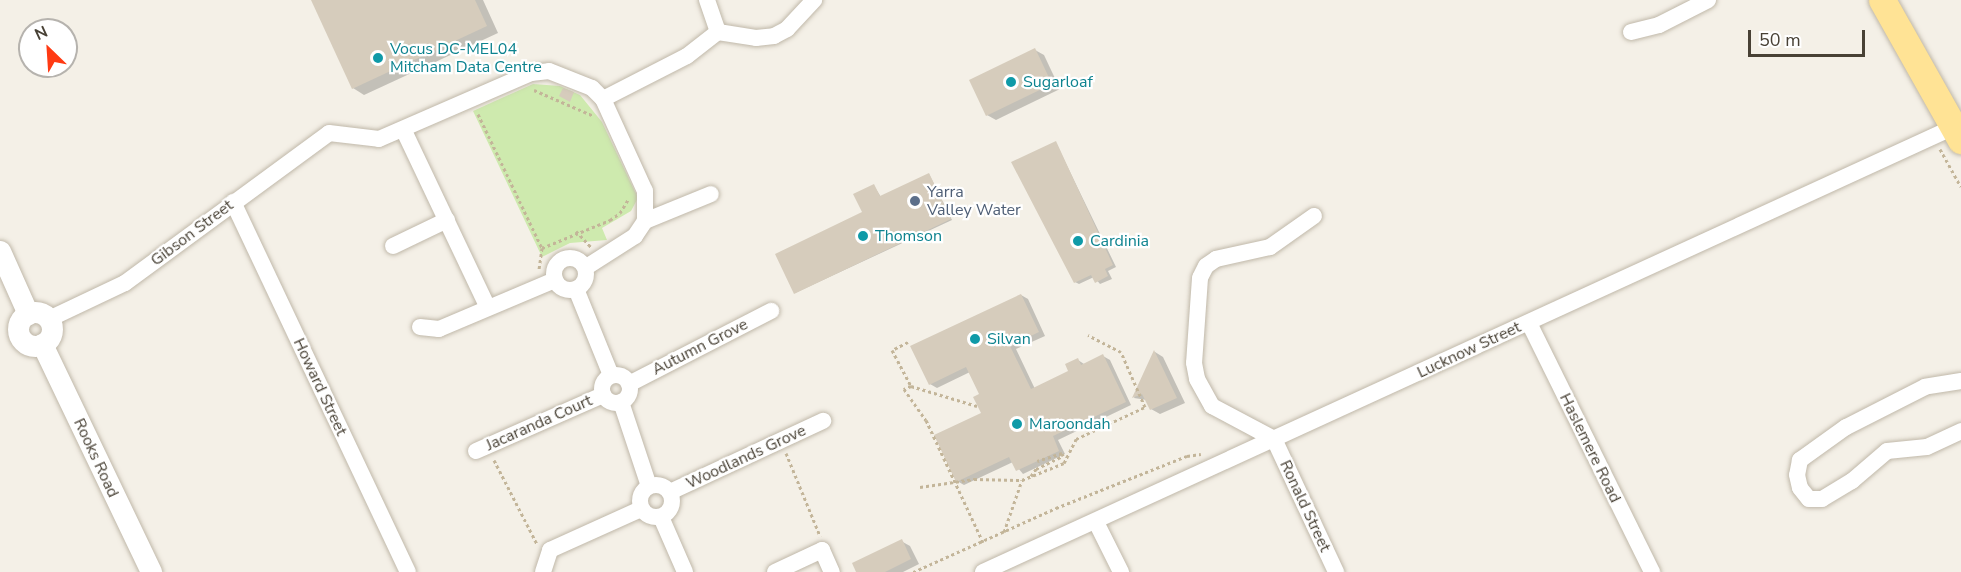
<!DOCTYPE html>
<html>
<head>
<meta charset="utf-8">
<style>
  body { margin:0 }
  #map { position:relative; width:1961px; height:572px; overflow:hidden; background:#f4f0e7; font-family:"Nunito Sans",sans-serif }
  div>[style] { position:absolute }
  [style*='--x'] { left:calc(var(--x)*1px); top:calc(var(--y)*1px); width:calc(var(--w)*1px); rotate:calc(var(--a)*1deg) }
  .green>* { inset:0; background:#ceeaae }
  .shadow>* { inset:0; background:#0003 }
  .building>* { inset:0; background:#d6ccbc }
  .path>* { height:3px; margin-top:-1.5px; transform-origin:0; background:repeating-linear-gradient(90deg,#c3b599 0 3px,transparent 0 6px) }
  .roads { filter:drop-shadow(0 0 2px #c0b8a9) drop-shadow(0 0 2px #c0b8a9) }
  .minor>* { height:16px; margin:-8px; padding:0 8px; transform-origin:8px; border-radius:8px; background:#fff }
  .minor>.ring { margin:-8px; padding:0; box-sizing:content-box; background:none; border:16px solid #fff; border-radius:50% }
  .tertiary>* { height:21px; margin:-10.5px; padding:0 10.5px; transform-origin:10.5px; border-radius:10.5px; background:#fff }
  .tertiary>.ring { margin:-10.5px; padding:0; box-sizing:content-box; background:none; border:21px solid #fff; border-radius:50% }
  .primary>* { height:27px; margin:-13.5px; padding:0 13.5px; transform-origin:13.5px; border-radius:13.5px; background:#ffe395 }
  .dots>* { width:16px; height:16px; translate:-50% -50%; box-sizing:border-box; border:3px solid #fff; border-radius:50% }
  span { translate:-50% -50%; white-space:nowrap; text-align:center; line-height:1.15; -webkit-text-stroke:4.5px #fff; paint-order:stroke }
  .culture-label { font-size:16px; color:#0d838f }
  .left { translate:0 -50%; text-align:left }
  .service-label { font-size:16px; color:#4e5e75 }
  .street-label { font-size:16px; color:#484135 }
  .north { position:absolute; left:18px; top:18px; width:60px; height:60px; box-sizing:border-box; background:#fff; border:2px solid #b6b3ae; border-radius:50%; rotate:335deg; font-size:16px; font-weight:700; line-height:24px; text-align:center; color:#484135 }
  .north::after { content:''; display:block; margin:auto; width:21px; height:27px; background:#ff3a13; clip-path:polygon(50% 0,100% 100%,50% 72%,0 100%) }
  .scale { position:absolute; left:1748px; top:30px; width:117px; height:27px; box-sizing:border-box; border:3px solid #484135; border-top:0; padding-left:8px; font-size:18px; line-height:21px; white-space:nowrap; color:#484135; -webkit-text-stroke:4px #fff; paint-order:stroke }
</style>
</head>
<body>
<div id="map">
  <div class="green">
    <div style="clip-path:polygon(533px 84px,560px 86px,580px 95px,602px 122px,638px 198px,631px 211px,602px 228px,607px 240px,570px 243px,542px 257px,473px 111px)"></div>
  </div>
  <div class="shadow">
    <div style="clip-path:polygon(312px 0,483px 0,498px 33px,364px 95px,353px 88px)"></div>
    <div style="clip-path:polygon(1035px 50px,1044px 55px,1060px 89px,996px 120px,987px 115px)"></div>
    <div style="clip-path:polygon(1056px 143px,1116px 267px,1108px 271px,1112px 279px,1100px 284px,1094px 277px,1079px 284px,1075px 282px)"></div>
    <div style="clip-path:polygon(929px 174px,952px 220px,795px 293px,864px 213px,874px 186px,881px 197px)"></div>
    <div style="clip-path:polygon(1021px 295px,1028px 299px,1045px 336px,1016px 349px,1035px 389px,1070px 372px,1078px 360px,1084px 364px,1103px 356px,1110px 360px,1131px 405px,1058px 440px,1065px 454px,1023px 474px,1013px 462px,964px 485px,957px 481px,983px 414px,981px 395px,970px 372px,937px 388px,930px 384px)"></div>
    <div style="clip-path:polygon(1155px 352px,1163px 357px,1185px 403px,1160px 414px,1151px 409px,1147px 400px,1134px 398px)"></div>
    <div style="clip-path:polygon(901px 541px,910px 546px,919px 564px,903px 572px,858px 572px)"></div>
  </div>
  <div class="building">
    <div style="clip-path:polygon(311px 0,475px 0,487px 26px,352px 89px)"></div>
    <div style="clip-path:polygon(1035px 48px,1052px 84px,986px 116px,969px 80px)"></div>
    <div style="clip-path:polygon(563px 88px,574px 92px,570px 102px,559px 96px)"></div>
    <div style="clip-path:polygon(1056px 141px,1113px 265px,1105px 269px,1108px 276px,1095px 283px,1091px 275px,1074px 283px,1011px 162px)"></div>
    <div style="clip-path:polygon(929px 173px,951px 219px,794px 294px,775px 254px,862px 212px,853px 194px,874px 184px,880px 196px)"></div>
    <div style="clip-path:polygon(1021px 294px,1039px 332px,1010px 346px,1031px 389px,1068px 371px,1065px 364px,1078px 358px,1081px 365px,1103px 354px,1126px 402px,1053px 436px,1059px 451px,1016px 471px,1009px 457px,956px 482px,934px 435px,981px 413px,973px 397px,979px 394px,966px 367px,929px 385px,910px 346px)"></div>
    <div style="clip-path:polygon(1154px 350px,1177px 398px,1150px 410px,1142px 394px,1132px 398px)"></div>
    <div style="clip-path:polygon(902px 539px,911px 559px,885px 572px,856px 572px,852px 563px)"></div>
  </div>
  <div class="path">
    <div style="--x:534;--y:90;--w:65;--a:23.4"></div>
    <div style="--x:478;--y:114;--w:148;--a:64.5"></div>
    <div style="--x:542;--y:248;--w:22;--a:98"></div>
    <div style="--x:1940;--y:149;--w:43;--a:61.1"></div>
    <div style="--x:576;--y:231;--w:22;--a:47"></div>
    <div style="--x:542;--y:248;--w:74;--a:-22.4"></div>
    <div style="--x:610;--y:220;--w:12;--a:-35"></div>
    <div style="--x:620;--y:213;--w:17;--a:-59"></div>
    <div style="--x:908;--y:342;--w:18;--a:153"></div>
    <div style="--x:892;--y:350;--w:41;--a:62.2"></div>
    <div style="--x:911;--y:386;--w:8;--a:157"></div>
    <div style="--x:904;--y:389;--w:38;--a:55"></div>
    <div style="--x:926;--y:420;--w:135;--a:65"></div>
    <div style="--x:911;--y:386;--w:69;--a:16.9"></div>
    <div style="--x:786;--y:453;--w:90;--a:67.7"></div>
    <div style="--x:494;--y:460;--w:94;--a:62.9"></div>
    <div style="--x:1031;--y:476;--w:9;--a:-54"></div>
    <div style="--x:1036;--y:469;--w:30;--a:-26"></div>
    <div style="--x:1063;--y:456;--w:3;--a:-108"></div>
    <div style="--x:1062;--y:453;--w:26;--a:162"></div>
    <div style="--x:920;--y:487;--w:55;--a:-8.4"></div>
    <div style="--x:974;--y:479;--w:48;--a:1.2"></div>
    <div style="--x:1004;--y:532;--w:55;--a:-70.9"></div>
    <div style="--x:1022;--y:480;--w:45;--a:-22"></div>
    <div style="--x:1064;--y:463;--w:27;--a:-63"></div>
    <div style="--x:1076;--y:439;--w:76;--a:-24.9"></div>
    <div style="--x:1145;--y:407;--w:60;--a:-113.6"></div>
    <div style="--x:1121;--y:352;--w:37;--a:-153"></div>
    <div style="--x:913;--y:572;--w:157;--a:-24.1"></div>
    <div style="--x:1056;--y:508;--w:141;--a:-21.7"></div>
    <div style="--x:1187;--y:456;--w:14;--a:-8"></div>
  </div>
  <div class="roads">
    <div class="minor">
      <div style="--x:707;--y:0;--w:34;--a:71"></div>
      <div style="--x:1631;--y:32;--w:29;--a:-14"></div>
      <div style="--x:1659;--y:25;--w:55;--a:-27"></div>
      <div style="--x:603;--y:99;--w:94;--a:-27.1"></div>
      <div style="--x:687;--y:56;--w:39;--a:-38"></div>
      <div style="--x:718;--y:32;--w:38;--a:9"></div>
      <div style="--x:756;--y:38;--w:18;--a:-6"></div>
      <div style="--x:774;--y:36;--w:15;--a:-28"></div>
      <div style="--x:787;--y:29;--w:40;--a:-47"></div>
      <div style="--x:404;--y:131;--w:194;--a:64.6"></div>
      <div style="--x:233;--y:202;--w:409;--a:64.7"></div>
      <div style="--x:1314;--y:216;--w:54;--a:144.8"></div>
      <div style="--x:1270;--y:247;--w:55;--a:167.5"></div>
      <div style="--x:1216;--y:259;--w:12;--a:145"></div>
      <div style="--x:1206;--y:266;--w:13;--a:117"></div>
      <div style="--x:1200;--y:278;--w:85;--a:94"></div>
      <div style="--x:1194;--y:363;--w:16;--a:79"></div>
      <div style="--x:1197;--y:379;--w:31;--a:61"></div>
      <div style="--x:1212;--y:406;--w:70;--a:28"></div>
      <div style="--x:1274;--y:439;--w:147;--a:65"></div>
      <div style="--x:645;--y:221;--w:71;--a:-22.2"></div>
      <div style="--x:393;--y:246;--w:60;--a:-25.7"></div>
      <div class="ring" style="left:554px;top:258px;width:16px;height:16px"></div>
      <div style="--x:576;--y:289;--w:93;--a:67.9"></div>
      <div style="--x:49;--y:319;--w:84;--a:-25.3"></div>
      <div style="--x:125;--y:283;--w:253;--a:-36.3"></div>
      <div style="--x:329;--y:133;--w:50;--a:6.8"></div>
      <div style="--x:379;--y:139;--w:166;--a:-23.5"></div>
      <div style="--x:531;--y:73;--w:18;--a:-6"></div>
      <div style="--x:549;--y:71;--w:46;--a:21.6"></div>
      <div style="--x:592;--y:88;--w:16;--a:45"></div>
      <div style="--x:603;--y:99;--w:101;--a:65.5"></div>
      <div style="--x:645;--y:191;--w:30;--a:90"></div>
      <div style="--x:645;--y:221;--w:18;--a:124"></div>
      <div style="--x:635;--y:236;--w:59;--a:147.4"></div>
      <div style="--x:1529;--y:323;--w:278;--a:63.7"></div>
      <div style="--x:420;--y:327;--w:19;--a:6"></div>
      <div style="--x:439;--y:329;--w:126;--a:-22.9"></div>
      <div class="ring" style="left:602px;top:375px;width:12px;height:12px"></div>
      <div style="--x:1961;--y:381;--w:36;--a:171"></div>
      <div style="--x:1925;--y:387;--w:89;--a:153.1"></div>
      <div style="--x:1846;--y:427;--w:57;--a:144.3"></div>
      <div style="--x:1800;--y:460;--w:15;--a:101"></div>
      <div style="--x:1797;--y:475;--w:13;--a:77"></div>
      <div style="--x:1800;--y:488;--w:14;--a:51"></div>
      <div style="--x:1809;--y:499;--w:13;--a:0"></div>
      <div style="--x:1822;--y:499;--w:35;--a:-31"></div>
      <div style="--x:1852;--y:481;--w:46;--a:-40.6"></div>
      <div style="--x:1887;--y:451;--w:40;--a:-5.7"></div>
      <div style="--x:1927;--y:447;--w:38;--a:-25"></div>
      <div style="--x:629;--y:384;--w:160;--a:-27.2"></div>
      <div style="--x:621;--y:402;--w:89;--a:71.6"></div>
      <div style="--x:476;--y:451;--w:139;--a:-23.8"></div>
      <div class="ring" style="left:640px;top:485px;width:16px;height:16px"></div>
      <div style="--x:670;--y:492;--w:169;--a:-24.9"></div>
      <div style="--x:661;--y:517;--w:60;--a:66.4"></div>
      <div style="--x:1096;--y:522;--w:56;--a:63.4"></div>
      <div style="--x:543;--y:572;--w:23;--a:-72"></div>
      <div style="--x:550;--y:550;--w:100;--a:-24.3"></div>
      <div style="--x:775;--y:572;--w:52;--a:-25.1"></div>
      <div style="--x:822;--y:550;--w:24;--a:66"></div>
      <div style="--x:983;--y:572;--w:1068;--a:-24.62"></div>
    </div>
    <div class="tertiary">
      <div style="--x:0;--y:251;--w:69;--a:66"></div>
      <div class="ring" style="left:18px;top:312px;width:13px;height:13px"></div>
      <div style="--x:42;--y:344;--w:253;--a:64.4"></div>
    </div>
    <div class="primary">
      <div style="--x:1882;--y:0;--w:161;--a:60.6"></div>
    </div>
  </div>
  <div class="dots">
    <div style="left:378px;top:58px;background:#0f9aa8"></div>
    <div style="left:1011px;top:82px;background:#0f9aa8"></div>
    <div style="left:915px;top:201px;background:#5c6f8a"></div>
    <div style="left:863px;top:236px;background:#0f9aa8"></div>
    <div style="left:1078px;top:241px;background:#0f9aa8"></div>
    <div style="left:975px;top:339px;background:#0f9aa8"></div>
    <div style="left:1017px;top:424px;background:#0f9aa8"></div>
  </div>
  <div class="culture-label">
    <span class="left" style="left:390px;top:58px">Vocus DC-MEL04<br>Mitcham Data Centre</span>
    <span class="left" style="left:1023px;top:82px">Sugarloaf</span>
    <span class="left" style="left:875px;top:236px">Thomson</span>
    <span class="left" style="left:1090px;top:241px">Cardinia</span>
    <span class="left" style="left:987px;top:339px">Silvan</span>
    <span class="left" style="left:1029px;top:424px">Maroondah</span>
  </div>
  <div class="service-label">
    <span class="left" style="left:927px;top:201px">Yarra<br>Valley Water</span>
  </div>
  <div class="street-label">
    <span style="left:192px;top:233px;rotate:-37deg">Gibson Street</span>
    <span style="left:700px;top:347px;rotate:-27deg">Autumn Grove</span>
    <span style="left:1469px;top:350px;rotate:-25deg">Lucknow Street</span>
    <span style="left:320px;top:387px;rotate:65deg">Howard Street</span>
    <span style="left:539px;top:423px;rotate:-24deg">Jacaranda Court</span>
    <span style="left:1590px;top:448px;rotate:64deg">Haslemere Road</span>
    <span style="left:746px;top:457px;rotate:-25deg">Woodlands Grove</span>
    <span style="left:96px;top:458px;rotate:65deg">Rooks Road</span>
    <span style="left:1305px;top:506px;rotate:65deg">Ronald Street</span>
  </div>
  <div class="north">N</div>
  <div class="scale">50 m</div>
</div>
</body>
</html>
